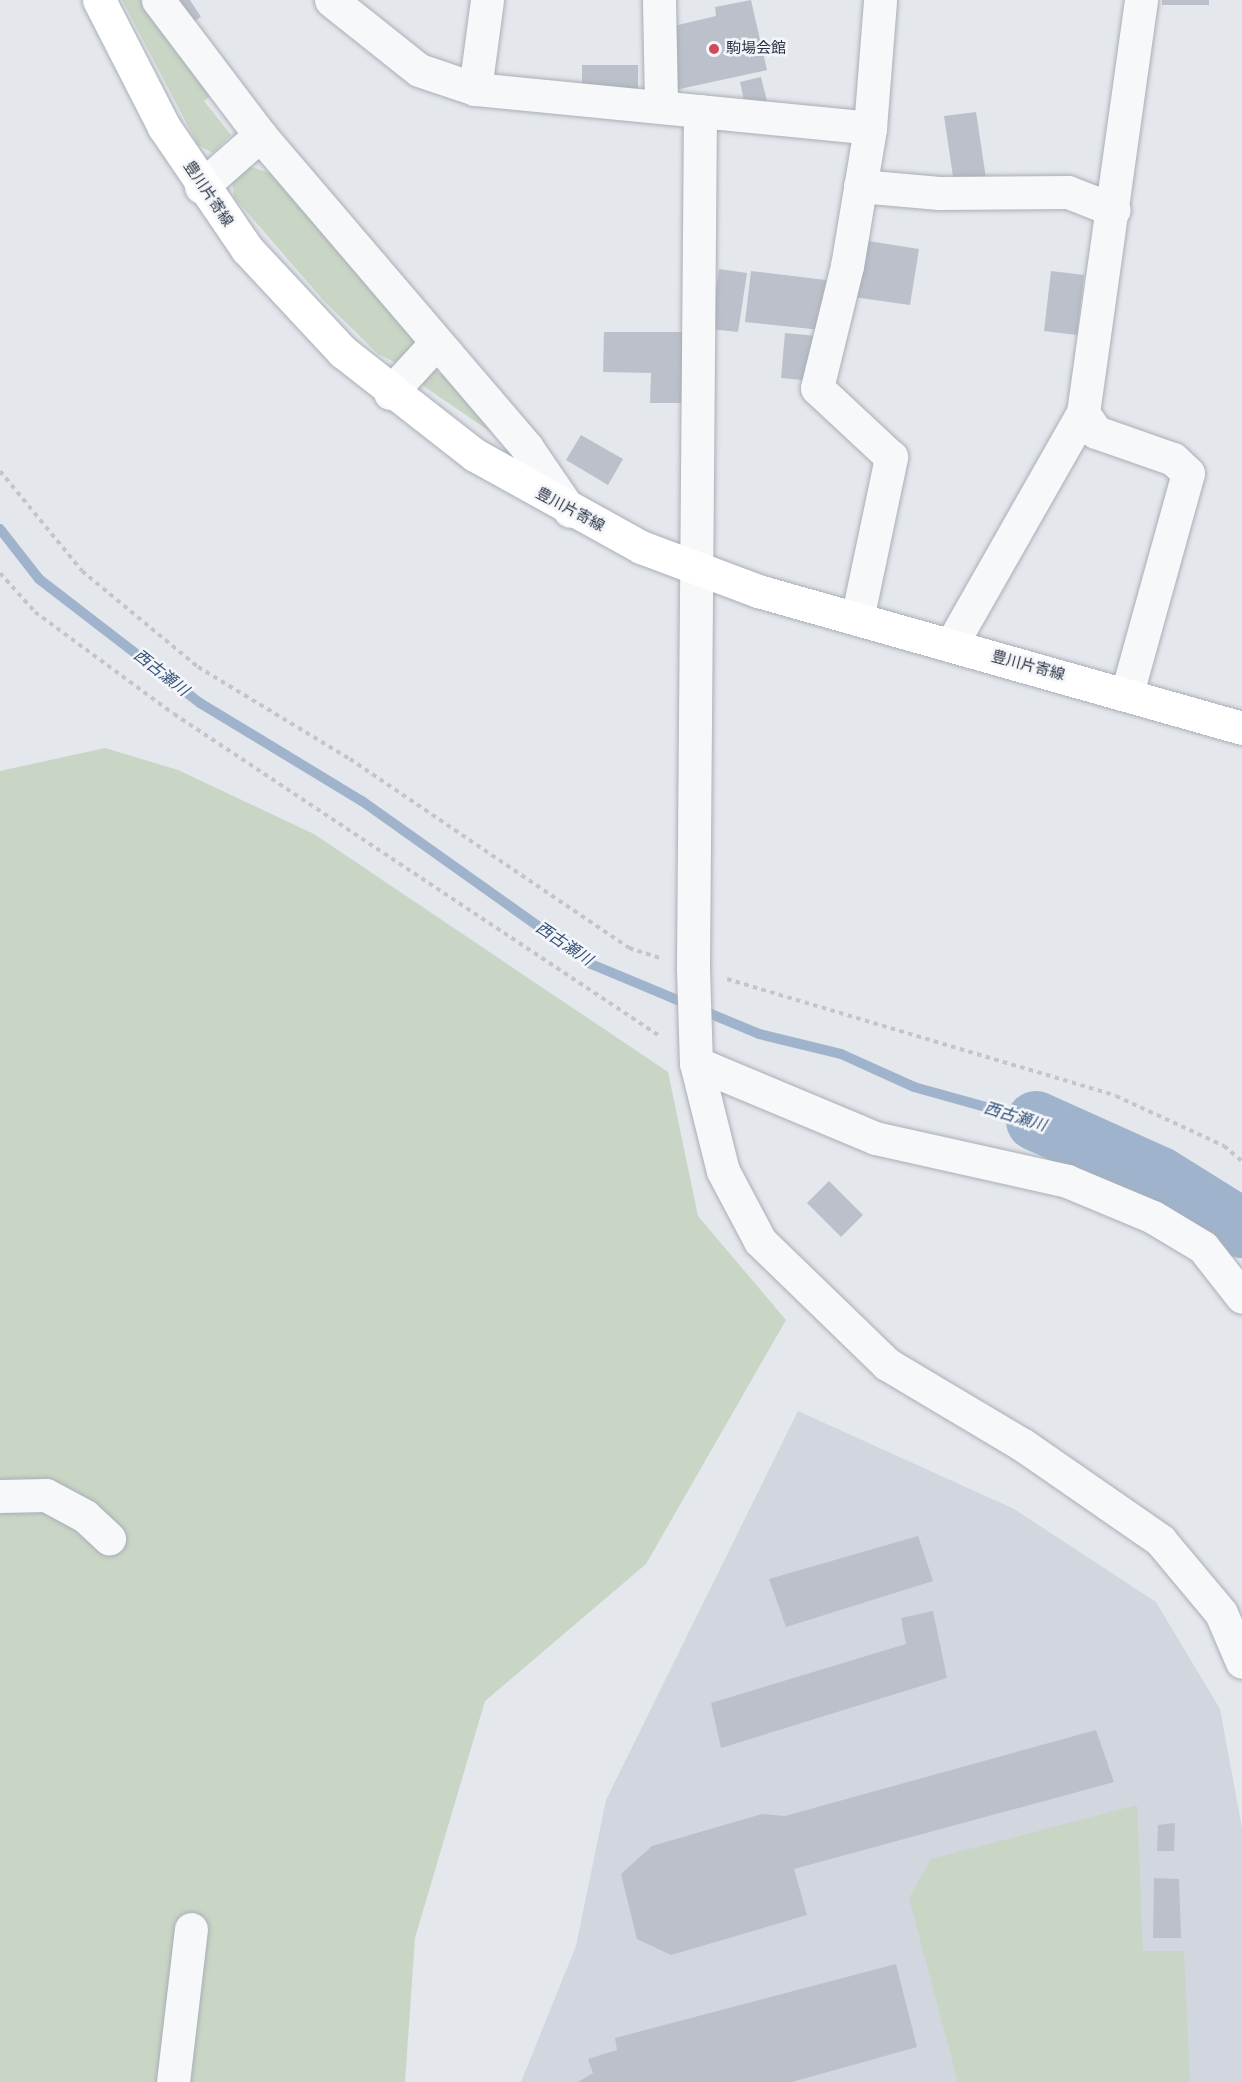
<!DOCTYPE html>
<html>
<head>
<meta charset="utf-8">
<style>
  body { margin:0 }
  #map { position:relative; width:1242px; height:2082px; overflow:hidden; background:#e4e7ec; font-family:Roboto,"Noto Sans JP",sans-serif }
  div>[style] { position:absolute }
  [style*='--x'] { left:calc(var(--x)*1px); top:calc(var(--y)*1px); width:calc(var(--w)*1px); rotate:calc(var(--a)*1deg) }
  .built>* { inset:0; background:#d2d6de }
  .green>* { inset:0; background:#c9d6c5 }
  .stream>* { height:10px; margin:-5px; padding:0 5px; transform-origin:5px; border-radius:5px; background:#9fb4cc }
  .river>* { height:60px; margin:-30px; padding:0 30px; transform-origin:30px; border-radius:30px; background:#9fb4cc }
  .building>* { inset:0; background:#bbc0ca }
  .path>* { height:4px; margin-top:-2px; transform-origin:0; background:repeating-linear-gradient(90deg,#c2c5cb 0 4.5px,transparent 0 9px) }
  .roads { filter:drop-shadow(0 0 2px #a9aeb7) drop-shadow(0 0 2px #a9aeb7) }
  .minor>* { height:33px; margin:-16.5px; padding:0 16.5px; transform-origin:16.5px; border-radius:16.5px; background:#f7f8fa }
  .major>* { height:33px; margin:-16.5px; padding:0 16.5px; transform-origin:16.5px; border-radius:16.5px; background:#fff }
  .dots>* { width:16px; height:16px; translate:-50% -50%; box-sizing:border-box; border:3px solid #f4f6f9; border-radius:50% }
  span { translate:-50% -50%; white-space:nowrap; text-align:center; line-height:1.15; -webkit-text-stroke:5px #f4f6f9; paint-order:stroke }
  .poi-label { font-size:15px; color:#2b3445 }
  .left { translate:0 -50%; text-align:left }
  .street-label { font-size:15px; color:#2b3445 }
  .water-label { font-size:16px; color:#34527a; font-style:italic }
</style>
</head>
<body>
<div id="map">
  <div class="built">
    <div style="clip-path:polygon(798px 1411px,1014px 1509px,1156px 1602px,1220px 1709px,1242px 1828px,1242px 2082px,521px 2082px,576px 1946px,606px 1800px)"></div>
  </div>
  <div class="green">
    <div style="clip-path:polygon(122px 0,148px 0,214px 93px,204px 101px,231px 135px,213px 153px,198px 145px)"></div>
    <div style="clip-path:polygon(248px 166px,270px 173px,411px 333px,415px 342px,396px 363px,378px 354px,324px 301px,234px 197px,232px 180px)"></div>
    <div style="clip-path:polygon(430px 368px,444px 376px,495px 435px,422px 385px)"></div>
    <div style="clip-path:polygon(105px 748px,178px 770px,314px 834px,668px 1072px,698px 1216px,786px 1320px,646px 1564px,485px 1701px,415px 1938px,405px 2082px,0 2082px,0 771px)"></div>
    <div style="clip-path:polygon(1137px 1805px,1143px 1951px,1184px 1951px,1190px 2082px,958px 2082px,909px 1898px,931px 1859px)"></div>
  </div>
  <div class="stream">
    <div style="--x:0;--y:529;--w:63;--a:52"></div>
    <div style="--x:39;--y:579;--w:203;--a:37.6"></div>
    <div style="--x:200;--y:703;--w:189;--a:31.2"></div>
    <div style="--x:362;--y:801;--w:281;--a:35.4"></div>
    <div style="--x:591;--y:964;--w:182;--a:22.6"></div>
    <div style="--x:759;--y:1034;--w:84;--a:13.7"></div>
    <div style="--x:841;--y:1054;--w:80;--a:24.3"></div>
    <div style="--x:914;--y:1087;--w:127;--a:15.6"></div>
  </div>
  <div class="river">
    <div style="--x:1036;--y:1121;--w:136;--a:24.3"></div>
    <div style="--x:1160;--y:1177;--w:97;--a:31.9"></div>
  </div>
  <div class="building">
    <div style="clip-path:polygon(175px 0,190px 0,201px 17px,184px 28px)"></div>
    <div style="clip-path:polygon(751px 0,767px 70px,675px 90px,661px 29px,716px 16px,715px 7px)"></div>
    <div style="clip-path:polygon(1162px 0,1209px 0,1209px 5px,1162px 5px)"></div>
    <div style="clip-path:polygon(582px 65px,638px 65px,638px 95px,582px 95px)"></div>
    <div style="clip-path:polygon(761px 77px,768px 105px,746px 110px,740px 82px)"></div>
    <div style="clip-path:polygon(976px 112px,987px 185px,955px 190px,944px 116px)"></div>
    <div style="clip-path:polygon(862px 240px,919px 249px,910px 305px,853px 297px)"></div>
    <div style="clip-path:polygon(719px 269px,747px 273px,738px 332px,710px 329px)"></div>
    <div style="clip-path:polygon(751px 271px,826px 280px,821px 330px,745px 322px)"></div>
    <div style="clip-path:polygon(1051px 271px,1084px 275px,1077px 335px,1044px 331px)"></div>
    <div style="clip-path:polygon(604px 332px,683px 332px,682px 403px,650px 403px,651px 373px,603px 372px)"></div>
    <div style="clip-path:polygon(785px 333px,817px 336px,813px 381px,781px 378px)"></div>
    <div style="clip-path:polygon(581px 435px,623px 459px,608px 485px,566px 460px)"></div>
    <div style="clip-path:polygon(829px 1181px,863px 1215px,841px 1237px,807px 1203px)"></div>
    <div style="clip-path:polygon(918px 1536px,933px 1581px,786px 1627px,769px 1579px)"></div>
    <div style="clip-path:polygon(933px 1611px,947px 1678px,721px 1748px,711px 1703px,906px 1644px,901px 1618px)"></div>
    <div style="clip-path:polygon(1096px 1730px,1114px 1782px,794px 1869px,807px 1915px,671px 1955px,637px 1939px,621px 1874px,652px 1846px,762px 1814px,785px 1816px)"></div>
    <div style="clip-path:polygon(1175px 1823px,1174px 1851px,1157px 1851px,1158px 1825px)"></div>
    <div style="clip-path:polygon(1154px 1878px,1179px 1879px,1181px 1938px,1153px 1938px)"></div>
    <div style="clip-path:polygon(896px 1964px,917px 2047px,792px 2082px,578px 2082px,593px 2073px,588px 2059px,617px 2050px,615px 2038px)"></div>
  </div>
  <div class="path">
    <div style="--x:0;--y:471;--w:129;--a:50.6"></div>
    <div style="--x:82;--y:571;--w:151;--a:39.6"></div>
    <div style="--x:198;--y:667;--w:178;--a:31.2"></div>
    <div style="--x:350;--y:759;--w:337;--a:34.1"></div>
    <div style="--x:629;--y:948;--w:33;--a:18"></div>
    <div style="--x:0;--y:573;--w:52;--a:48.1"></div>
    <div style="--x:35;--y:612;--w:172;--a:36.3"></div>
    <div style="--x:174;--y:714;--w:584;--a:33.55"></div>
    <div style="--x:727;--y:979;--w:406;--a:16.7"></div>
    <div style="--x:1116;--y:1096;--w:119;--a:24.8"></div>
    <div style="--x:1224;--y:1146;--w:23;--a:40"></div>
  </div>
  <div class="roads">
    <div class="minor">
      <div style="--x:158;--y:0;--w:169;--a:52.9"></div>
      <div style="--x:260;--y:135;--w:411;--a:49.5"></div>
      <div style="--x:527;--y:448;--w:76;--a:55.7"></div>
      <div style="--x:331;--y:0;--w:112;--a:38.5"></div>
      <div style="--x:419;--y:70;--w:59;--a:18.7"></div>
      <div style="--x:475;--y:89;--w:397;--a:5.6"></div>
      <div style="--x:659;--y:0;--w:105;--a:88.9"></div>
      <div style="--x:475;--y:89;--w:90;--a:-82.3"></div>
      <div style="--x:700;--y:111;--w:858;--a:90.47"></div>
      <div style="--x:693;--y:969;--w:94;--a:88.2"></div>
      <div style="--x:696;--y:1063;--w:111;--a:76"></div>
      <div style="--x:723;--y:1171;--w:79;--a:62.1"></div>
      <div style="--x:760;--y:1241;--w:177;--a:44.1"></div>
      <div style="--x:887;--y:1364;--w:158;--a:30.8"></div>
      <div style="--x:1023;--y:1445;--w:167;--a:34.7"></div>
      <div style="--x:1160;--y:1540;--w:95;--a:50.1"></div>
      <div style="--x:1221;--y:1613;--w:53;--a:66.8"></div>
      <div style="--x:860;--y:186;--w:79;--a:5.1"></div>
      <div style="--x:939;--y:193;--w:129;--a:-0.4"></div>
      <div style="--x:1068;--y:192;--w:49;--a:21.4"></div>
      <div style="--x:201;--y:187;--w:79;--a:-41.4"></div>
      <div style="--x:390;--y:393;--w:68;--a:-47.4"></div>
      <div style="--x:857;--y:619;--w:166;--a:-78.1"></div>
      <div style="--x:891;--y:457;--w:101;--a:-137"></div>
      <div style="--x:817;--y:388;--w:126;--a:-76.2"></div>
      <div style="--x:847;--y:266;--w:140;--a:-80.5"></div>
      <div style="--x:870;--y:128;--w:128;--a:-85.5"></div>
      <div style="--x:951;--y:645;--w:267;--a:-60.4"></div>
      <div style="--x:1127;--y:693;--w:228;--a:-74.5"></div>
      <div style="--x:1188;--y:473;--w:21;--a:-137"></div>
      <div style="--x:1173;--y:459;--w:82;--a:-160.7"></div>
      <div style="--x:1096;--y:432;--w:23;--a:-124"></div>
      <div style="--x:1083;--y:413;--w:417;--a:-82"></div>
      <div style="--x:696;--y:1063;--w:194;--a:22.7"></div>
      <div style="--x:875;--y:1138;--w:197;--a:12.6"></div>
      <div style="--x:1067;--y:1181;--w:93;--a:22.7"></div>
      <div style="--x:1153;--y:1217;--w:58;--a:31"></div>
      <div style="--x:1203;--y:1247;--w:63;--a:52"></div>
      <div style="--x:0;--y:1496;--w:46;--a:-1.2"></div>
      <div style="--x:46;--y:1495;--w:44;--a:28.3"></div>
      <div style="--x:85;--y:1516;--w:33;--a:43"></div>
      <div style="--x:173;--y:2082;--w:154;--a:-83.3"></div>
    </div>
    <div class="major">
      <div style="--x:99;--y:0;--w:143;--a:62.9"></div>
      <div style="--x:164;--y:127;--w:148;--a:55.8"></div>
      <div style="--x:247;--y:249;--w:141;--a:47"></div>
      <div style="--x:343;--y:352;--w:167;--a:38"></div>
      <div style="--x:475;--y:455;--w:190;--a:29"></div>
      <div style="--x:641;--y:547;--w:125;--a:20.6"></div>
      <div style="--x:758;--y:591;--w:503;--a:15.8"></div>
    </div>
  </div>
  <div class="dots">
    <div style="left:714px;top:49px;background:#d1495b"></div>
  </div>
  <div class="poi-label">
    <span class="left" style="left:726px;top:49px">駒場会館</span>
  </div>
  <div class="street-label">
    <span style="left:208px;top:194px;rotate:56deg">豊川片寄線</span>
    <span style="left:570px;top:510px;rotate:28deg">豊川片寄線</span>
    <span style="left:1028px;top:666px;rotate:15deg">豊川片寄線</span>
  </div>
  <div class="water-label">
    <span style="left:161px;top:673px;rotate:38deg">西古瀬川</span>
    <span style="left:564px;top:944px;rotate:34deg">西古瀬川</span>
    <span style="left:1015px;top:1117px;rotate:17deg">西古瀬川</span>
  </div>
</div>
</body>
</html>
